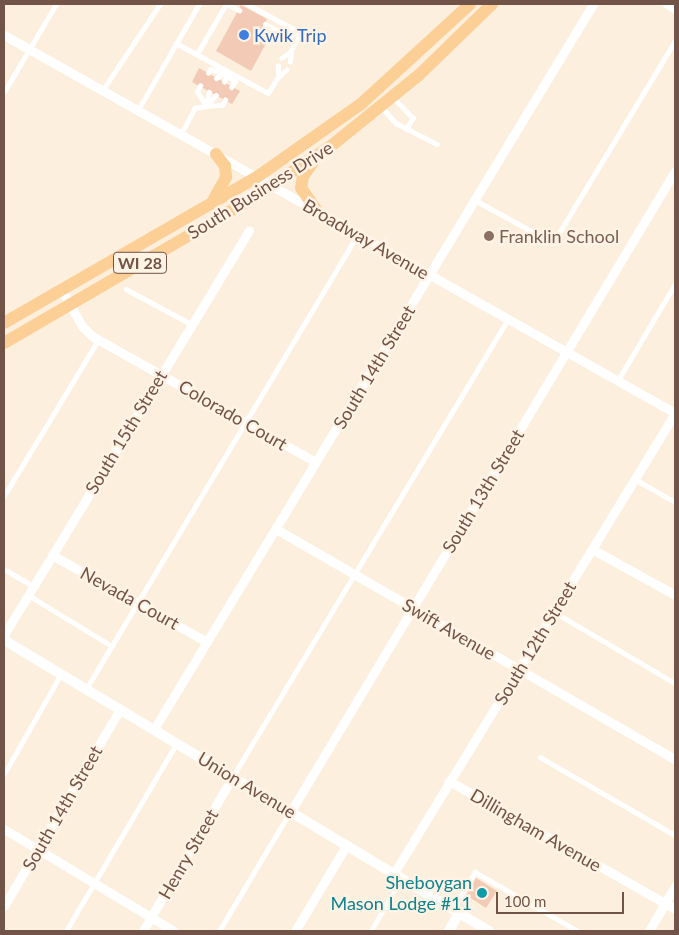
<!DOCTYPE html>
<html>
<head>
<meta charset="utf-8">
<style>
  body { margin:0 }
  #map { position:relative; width:679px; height:935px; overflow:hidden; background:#fcefde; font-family:Lato,sans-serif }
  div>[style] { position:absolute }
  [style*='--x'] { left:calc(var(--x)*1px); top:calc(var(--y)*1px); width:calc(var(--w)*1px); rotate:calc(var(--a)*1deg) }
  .building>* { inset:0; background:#f2cab6 }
  .service>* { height:4.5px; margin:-2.25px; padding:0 2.25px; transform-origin:2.25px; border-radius:2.25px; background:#fff }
  .minor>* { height:9px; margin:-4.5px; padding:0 4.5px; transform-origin:4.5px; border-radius:4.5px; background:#fff }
  .tertiary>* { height:10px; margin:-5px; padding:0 5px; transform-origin:5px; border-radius:5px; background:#fff }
  .primary>* { height:12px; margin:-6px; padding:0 6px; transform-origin:6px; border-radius:6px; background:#fccf96 }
  .dots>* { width:14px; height:14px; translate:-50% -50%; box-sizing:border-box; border:2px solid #fff3e5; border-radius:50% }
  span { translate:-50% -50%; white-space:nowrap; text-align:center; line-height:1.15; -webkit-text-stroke:5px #fff3e5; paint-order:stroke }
  .shield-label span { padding:1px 4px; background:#fff3e5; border:1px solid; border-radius:4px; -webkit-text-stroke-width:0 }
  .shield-label { font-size:16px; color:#725347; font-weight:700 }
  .shop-label { font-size:18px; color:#366cbe }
  .left { translate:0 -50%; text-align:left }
  .street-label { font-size:18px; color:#725347 }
  .education-label { font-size:18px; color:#785e54 }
  .culture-label { font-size:18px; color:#0d838f }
  .right { translate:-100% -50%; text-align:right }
  .frame { position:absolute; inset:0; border:5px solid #725347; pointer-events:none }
  .scale { position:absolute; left:496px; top:892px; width:128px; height:22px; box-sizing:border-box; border:2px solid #725347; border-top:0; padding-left:6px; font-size:15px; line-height:18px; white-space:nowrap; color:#725347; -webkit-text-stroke:4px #fff3e5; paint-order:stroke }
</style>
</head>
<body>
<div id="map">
  <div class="building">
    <div style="clip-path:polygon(241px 5px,267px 19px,259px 33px,269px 38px,251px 71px,216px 51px)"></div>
    <div style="clip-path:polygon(199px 68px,240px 91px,232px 104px,192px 82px)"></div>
    <div style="clip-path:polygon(476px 878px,497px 891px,486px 908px,466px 895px)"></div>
  </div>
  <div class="service">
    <div style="--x:228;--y:4;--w:13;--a:29"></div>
    <div style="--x:247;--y:4;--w:61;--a:28.2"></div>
    <div style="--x:301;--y:33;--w:21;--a:118"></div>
    <div style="--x:291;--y:52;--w:11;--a:146"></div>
    <div style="--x:265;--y:24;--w:28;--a:27"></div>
    <div style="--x:290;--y:37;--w:9;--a:-41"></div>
    <div style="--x:176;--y:43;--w:105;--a:28.5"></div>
    <div style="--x:268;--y:93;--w:19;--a:-58"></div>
    <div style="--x:278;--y:77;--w:11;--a:-90"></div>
    <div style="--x:197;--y:54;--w:58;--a:-59.9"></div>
    <div style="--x:290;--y:62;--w:10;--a:-84"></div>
    <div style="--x:208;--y:73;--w:4;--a:-63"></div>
    <div style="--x:210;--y:69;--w:15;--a:16"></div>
    <div style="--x:224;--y:73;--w:9;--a:144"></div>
    <div style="--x:224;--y:73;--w:14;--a:36"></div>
    <div style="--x:235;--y:81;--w:7;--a:117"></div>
    <div style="--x:278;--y:77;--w:11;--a:-41"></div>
    <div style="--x:224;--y:82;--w:5;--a:-68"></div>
    <div style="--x:226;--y:77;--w:4;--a:-117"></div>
    <div style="--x:102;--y:91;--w:105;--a:-56.3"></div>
    <div style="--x:4;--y:92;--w:102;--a:-59.4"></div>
    <div style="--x:394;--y:98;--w:28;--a:46"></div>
    <div style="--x:413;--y:118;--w:13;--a:119"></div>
    <div style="--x:206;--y:105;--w:13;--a:-77"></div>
    <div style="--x:207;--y:105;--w:13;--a:-48"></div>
    <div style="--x:206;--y:106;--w:16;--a:-4"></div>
    <div style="--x:222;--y:105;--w:6;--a:-59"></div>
    <div style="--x:381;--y:106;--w:23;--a:49"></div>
    <div style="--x:396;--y:123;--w:46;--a:27.1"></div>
    <div style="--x:138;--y:110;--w:122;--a:-60.1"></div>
    <div style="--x:181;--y:134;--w:30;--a:-62"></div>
    <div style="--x:195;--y:108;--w:11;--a:-10"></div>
    <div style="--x:206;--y:106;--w:17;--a:-123"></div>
    <div style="--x:197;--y:92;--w:7;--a:-63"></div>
    <div style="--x:475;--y:200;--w:89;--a:28.9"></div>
    <div style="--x:553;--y:243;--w:236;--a:-58.9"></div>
    <div style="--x:126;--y:289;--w:74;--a:28.3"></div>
    <div style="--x:618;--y:380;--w:112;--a:-59.3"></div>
    <div style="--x:635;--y:479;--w:46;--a:29.9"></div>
    <div style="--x:4;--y:496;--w:182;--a:-58.9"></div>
    <div style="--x:4;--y:569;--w:34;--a:30"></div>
    <div style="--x:28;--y:595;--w:98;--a:31.3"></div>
    <div style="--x:554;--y:612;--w:140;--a:30.4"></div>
    <div style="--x:86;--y:689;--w:530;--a:-59.13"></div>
    <div style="--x:540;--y:757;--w:156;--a:30"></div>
    <div style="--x:4;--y:774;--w:115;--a:-60.3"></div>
    <div style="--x:233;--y:776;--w:533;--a:-58.96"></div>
    <div style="--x:453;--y:909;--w:43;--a:-59.3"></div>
    <div style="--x:475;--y:872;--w:119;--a:29.8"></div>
    <div style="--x:66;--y:931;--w:217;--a:-59.5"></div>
    <div style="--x:219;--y:931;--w:139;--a:-59.2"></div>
    <div style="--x:371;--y:931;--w:60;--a:-60"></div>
  </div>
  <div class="minor">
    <div style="--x:667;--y:4;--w:9;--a:32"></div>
    <div style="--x:4;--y:35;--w:770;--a:29.39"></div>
    <div style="--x:62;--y:290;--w:41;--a:60.9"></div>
    <div style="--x:82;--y:326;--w:14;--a:45"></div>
    <div style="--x:92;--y:336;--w:257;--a:29.4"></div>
    <div style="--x:276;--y:529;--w:461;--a:30"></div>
    <div style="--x:592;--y:549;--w:95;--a:29"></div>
    <div style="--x:52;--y:555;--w:178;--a:29.3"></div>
    <div style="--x:4;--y:635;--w:473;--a:-58.8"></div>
    <div style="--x:154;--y:729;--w:848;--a:-58.8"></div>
    <div style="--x:449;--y:781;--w:260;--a:29.5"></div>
    <div style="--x:291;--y:811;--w:746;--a:-59.04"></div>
    <div style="--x:4;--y:829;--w:198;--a:31"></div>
    <div style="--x:394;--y:873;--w:539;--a:-58.58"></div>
    <div style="--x:4;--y:906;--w:229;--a:-59.5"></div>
    <div style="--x:143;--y:931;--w:179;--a:-59.9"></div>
    <div style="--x:295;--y:931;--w:101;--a:-59.1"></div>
    <div style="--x:649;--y:931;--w:52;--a:-60"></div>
  </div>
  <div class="tertiary">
    <div style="--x:4;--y:640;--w:566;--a:30.96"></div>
    <div style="--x:449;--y:931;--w:21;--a:-61"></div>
  </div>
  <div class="primary">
    <div style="--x:314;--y:161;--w:19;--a:126"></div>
    <div style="--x:303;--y:176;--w:12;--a:99"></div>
    <div style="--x:301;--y:188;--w:28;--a:55"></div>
    <div style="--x:214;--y:199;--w:25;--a:-61"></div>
    <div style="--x:226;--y:177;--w:11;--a:-95"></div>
    <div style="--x:225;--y:166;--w:15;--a:-127"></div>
    <div style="--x:4;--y:323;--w:292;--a:-30"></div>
    <div style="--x:257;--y:177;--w:127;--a:-35.1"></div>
    <div style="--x:361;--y:104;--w:148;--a:-42.5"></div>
    <div style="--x:4;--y:343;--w:286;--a:-30.2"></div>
    <div style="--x:251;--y:199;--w:96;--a:-33.5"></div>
    <div style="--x:331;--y:146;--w:113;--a:-38.9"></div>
    <div style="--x:419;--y:75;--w:102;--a:-44.2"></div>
  </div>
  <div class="dots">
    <div style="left:244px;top:35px;background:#3f7fe0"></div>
    <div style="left:489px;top:236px;background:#8d6e63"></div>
    <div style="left:482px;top:893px;background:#0f9aa8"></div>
  </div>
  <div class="shield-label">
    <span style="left:140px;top:263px">WI 28</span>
  </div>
  <div class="shop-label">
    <span class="left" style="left:254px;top:35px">Kwik Trip</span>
  </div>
  <div class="street-label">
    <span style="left:260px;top:190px;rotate:-32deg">South Business Drive</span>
    <span style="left:366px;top:239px;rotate:30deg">Broadway Avenue</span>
    <span style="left:374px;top:367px;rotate:-59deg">South 14th Street</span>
    <span style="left:233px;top:415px;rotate:30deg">Colorado Court</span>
    <span style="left:126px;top:432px;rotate:-59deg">South 15th Street</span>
    <span style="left:483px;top:491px;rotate:-59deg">South 13th Street</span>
    <span style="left:130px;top:598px;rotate:29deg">Nevada Court</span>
    <span style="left:449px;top:629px;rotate:30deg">Swift Avenue</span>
    <span style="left:535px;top:643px;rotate:-59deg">South 12th Street</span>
    <span style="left:247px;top:785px;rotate:31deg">Union Avenue</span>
    <span style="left:62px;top:808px;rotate:-60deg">South 14th Street</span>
    <span style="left:536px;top:830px;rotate:30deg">Dillingham Avenue</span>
    <span style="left:188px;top:854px;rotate:-60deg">Henry Street</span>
  </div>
  <div class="education-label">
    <span class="left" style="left:499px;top:236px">Franklin School</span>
  </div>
  <div class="culture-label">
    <span class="right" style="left:472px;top:893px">Sheboygan<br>Mason Lodge #11</span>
  </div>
  <div class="frame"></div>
  <div class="scale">100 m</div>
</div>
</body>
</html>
